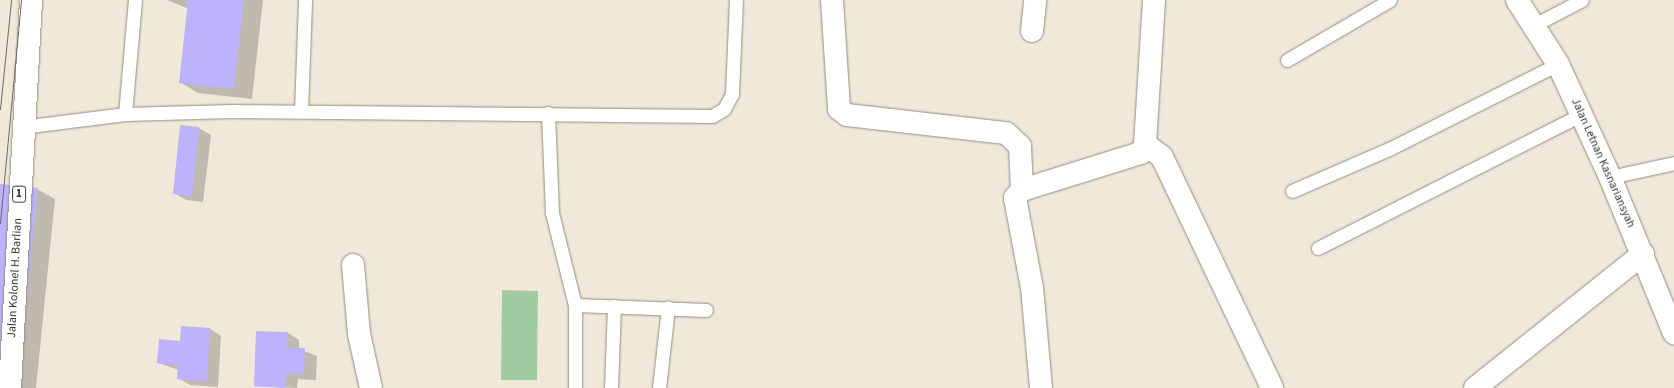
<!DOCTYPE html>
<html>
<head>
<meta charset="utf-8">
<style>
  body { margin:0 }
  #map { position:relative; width:1674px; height:388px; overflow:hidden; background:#f0e9da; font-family:"Source Sans 3",sans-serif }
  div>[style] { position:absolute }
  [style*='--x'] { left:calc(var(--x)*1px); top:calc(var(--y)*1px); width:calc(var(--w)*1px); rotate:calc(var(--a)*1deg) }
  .green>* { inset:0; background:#a1cca3 }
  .shadow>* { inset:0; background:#0003 }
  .building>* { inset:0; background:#bcb2fd }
  .roads { filter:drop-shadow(0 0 1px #938d80) drop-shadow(0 0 1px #938d80) }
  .lane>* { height:13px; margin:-6.5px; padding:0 6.5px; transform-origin:6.5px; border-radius:6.5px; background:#fff }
  .street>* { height:22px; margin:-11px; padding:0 11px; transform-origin:11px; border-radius:11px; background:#fff }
  .highway>* { height:22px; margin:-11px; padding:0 11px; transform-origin:11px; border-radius:11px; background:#fff }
  .tram>* { height:1px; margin:-0.5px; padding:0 0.5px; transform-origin:0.5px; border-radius:0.5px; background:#6d6961 }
  span { translate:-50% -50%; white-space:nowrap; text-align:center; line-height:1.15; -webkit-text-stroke:4px #fff; paint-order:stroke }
  .shield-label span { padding:1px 3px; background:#fff; border:1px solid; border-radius:3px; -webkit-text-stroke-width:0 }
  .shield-label { font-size:11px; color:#383630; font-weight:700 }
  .street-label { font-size:12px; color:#383630 }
</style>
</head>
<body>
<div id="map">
  <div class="green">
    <div style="clip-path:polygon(502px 290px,538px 291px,537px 380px,501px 380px)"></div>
  </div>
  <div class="shadow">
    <div style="clip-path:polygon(167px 0,263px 0,252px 99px,198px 93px,180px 82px,189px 9px)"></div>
    <div style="clip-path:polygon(181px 126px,199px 128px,211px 135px,203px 202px,186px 200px,174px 193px)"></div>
    <div style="clip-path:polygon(0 185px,37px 189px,55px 199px,36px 388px,0 388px)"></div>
    <div style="clip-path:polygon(210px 329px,221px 336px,218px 387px,190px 385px,178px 378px,179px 370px,158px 363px,181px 342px)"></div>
    <div style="clip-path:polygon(288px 333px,299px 340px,299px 349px,317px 356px,316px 380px,298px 379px,297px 388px,255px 386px)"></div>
  </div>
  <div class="building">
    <div style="clip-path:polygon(184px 0,244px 0,234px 89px,179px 83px,188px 1px)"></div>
    <div style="clip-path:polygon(180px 125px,199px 127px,192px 196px,173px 194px)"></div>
    <div style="clip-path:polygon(0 184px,38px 188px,18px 388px,0 388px)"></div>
    <div style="clip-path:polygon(181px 326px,210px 328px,207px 381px,177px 379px,178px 365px,157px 363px,159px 339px,180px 341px)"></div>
    <div style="clip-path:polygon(256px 331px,288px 332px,287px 347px,305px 348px,304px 374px,286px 373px,285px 388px,254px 386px)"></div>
  </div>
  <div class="roads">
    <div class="lane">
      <div style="--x:1534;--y:25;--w:54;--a:-27.5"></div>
      <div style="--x:1287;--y:60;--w:119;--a:-30.2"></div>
      <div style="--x:301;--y:111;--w:111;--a:-87.9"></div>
      <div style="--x:548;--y:113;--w:100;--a:87.7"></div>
      <div style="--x:552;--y:213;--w:95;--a:76"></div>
      <div style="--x:575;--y:305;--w:83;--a:90"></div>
      <div style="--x:125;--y:114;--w:114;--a:-85"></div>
      <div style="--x:22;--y:127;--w:104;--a:-7.2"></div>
      <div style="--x:125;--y:114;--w:107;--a:-1.6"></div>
      <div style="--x:232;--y:111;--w:480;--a:0.6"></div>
      <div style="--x:712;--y:116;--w:14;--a:-30"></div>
      <div style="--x:724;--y:109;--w:17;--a:-62"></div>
      <div style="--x:732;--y:94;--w:94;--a:-87.6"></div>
      <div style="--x:1610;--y:177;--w:66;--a:-12.3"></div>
      <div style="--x:1292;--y:191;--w:108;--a:-23.5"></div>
      <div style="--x:1391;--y:148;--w:187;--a:-26.7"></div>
      <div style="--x:1318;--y:248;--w:296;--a:-26.9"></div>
      <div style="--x:575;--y:305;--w:131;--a:2.2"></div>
      <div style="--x:611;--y:388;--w:82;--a:-87.9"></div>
      <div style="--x:659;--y:388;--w:81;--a:-83.6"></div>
    </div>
    <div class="street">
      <div style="--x:832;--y:0;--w:109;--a:86.3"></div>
      <div style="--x:839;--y:109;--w:10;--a:37"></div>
      <div style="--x:847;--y:115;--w:160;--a:6.5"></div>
      <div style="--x:1006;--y:133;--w:19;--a:43"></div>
      <div style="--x:1020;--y:146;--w:44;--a:87.4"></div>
      <div style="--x:1517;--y:0;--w:76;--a:57.4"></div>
      <div style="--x:1558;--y:64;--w:124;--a:65.3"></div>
      <div style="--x:1610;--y:177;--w:169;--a:67.7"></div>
      <div style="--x:1032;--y:31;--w:31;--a:-84"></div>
      <div style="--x:1145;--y:144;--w:21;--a:37"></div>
      <div style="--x:1162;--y:157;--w:256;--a:64.5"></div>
      <div style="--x:353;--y:265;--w:69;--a:85"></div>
      <div style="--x:359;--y:334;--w:55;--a:77.5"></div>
      <div style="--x:1041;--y:388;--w:100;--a:-95.1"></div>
      <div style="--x:1032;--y:288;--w:92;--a:-100.7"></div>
      <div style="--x:1015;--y:198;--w:11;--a:-49"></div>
      <div style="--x:1022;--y:190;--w:125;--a:-17.3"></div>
      <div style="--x:1141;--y:153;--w:10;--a:-66"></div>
      <div style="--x:1145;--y:144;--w:144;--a:-86.4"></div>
      <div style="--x:1475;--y:388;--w:215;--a:-38.6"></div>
    </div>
    <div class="highway">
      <div style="--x:10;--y:388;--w:389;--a:-86.9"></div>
    </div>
  </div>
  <div class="tram">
    <div style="--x:0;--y:109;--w:110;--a:-84.2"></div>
    <div style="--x:0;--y:223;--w:224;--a:-84.6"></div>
  </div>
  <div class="shield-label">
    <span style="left:19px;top:194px">1</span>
  </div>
  <div class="street-label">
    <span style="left:1603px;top:163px;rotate:66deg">Jalan Letnan Kasnariansyah</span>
    <span style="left:15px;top:278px;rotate:-87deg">Jalan Kolonel H. Barlian</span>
  </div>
</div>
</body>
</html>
